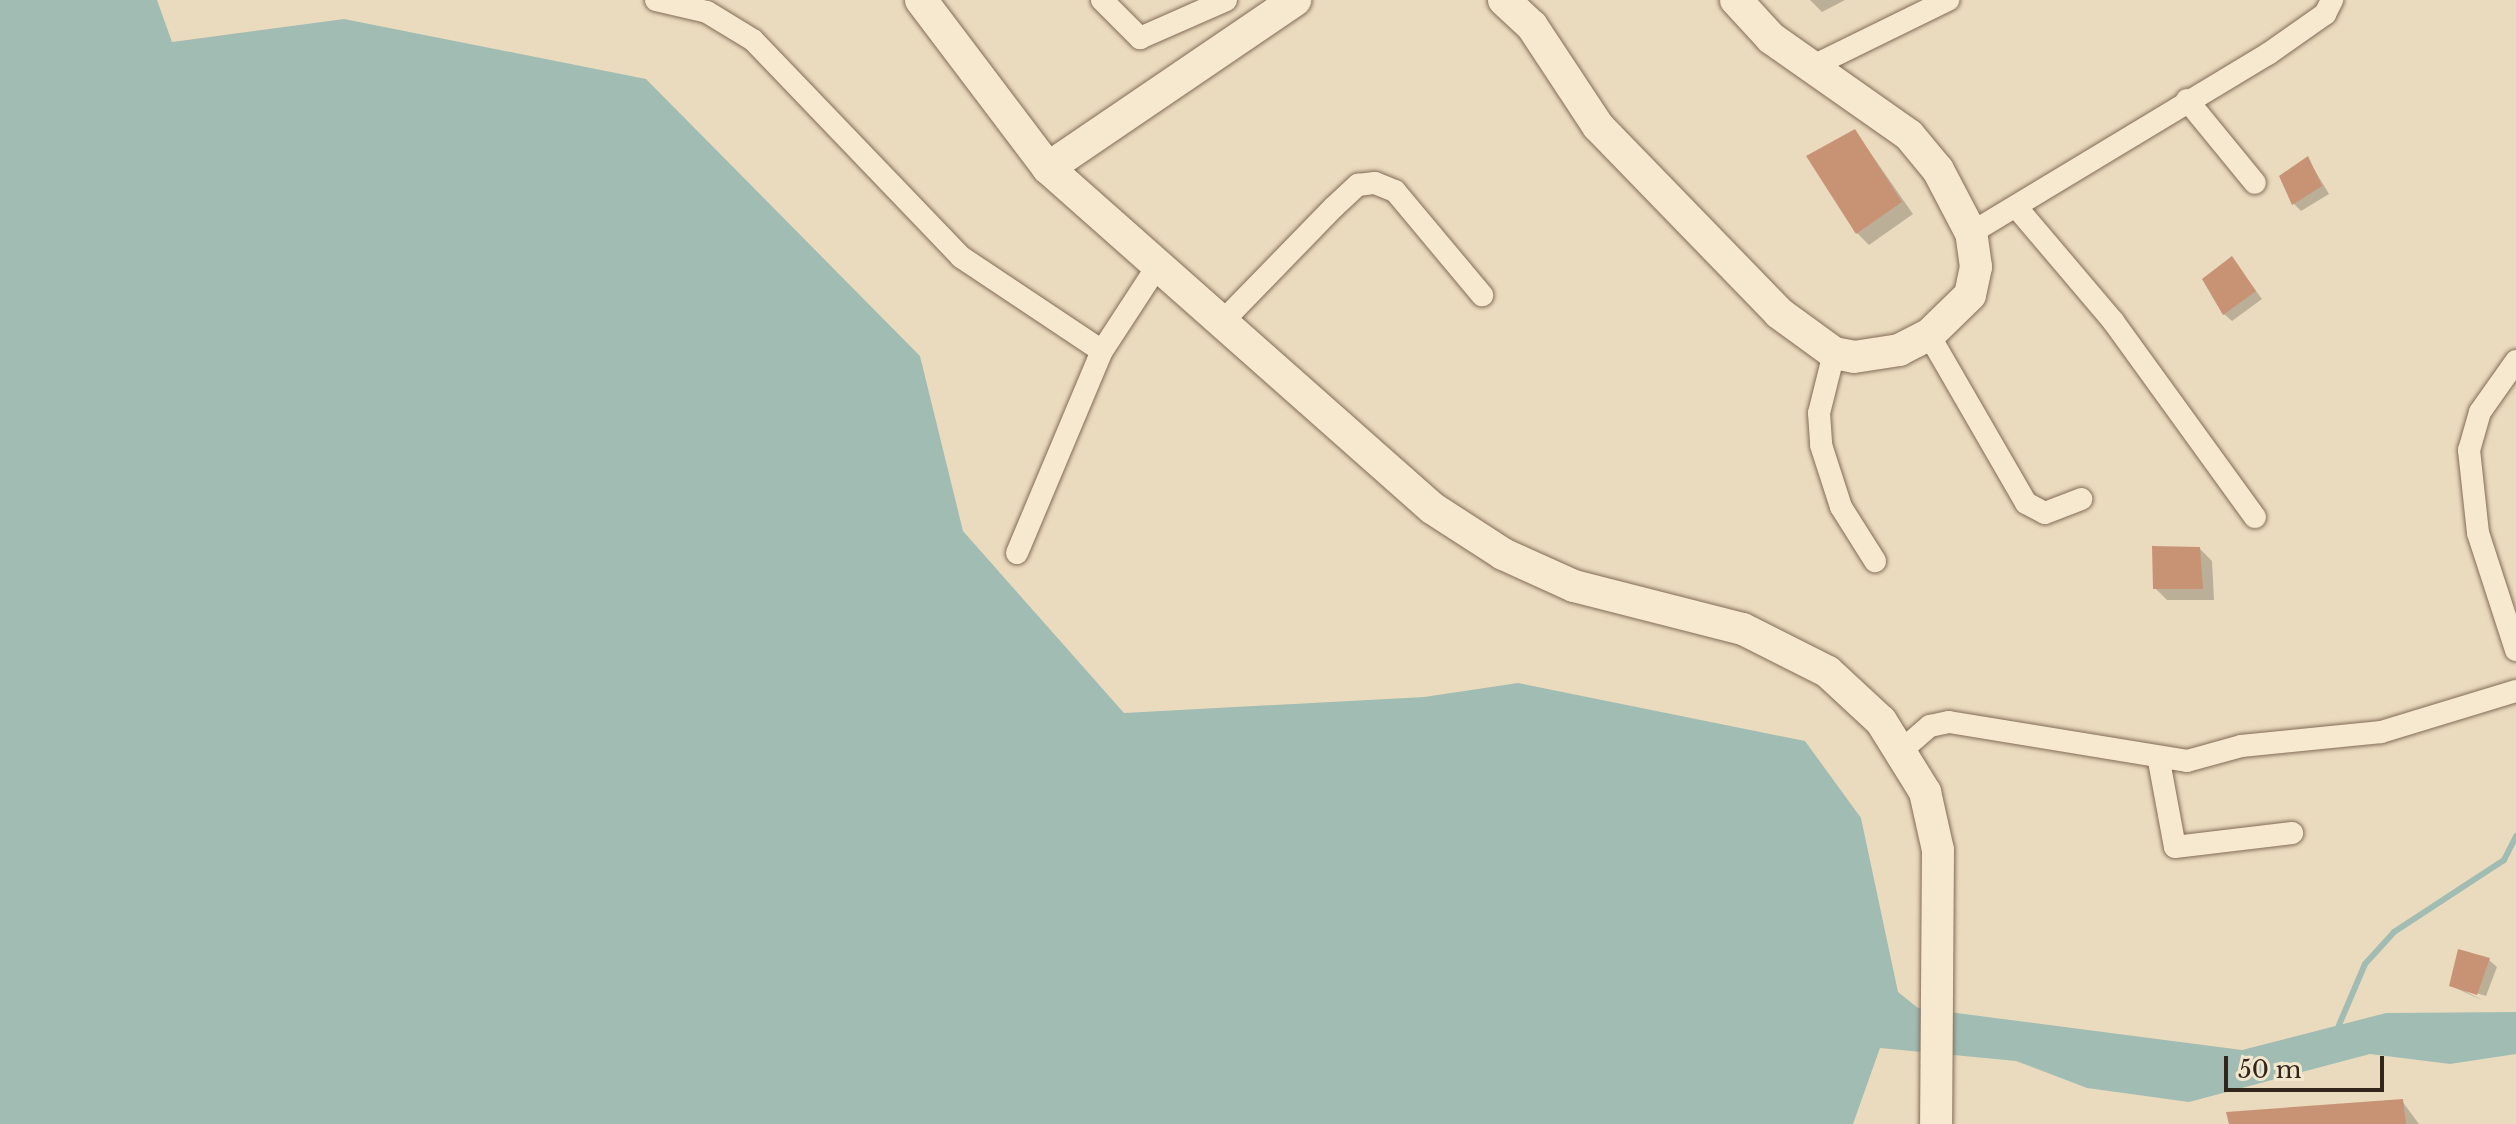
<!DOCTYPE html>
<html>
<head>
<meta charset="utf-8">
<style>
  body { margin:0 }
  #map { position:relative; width:2516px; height:1124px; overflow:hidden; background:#ebdbbe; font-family:"Libre Baskerville",serif }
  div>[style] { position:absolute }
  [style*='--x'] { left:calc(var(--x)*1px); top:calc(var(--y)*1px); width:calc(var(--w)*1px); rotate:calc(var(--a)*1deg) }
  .water>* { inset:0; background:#a1bdb3 }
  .shadow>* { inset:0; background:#0003 }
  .stream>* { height:6px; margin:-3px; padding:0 3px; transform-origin:3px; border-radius:3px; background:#a1bdb3 }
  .building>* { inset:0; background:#c89375 }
  .roads { filter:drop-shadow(0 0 2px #826c58) drop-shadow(0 0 2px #826c58) }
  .street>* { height:22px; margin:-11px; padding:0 11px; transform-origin:11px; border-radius:11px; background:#f7e9d0 }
  .secondary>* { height:32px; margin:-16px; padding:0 16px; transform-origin:16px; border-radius:16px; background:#f7e9d0 }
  span { translate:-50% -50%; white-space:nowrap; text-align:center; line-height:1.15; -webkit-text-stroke:8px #f3e6cd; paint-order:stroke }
  .scale { position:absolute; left:2224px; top:1056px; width:160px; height:36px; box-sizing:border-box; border:4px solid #32251c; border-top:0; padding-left:10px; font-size:24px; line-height:28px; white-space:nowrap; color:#32251c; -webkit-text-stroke:6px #f3e6cd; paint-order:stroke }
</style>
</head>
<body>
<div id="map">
  <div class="water">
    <div style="clip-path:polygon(0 0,157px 0,172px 42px,344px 19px,646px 79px,920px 356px,963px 531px,1124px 713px,1424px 697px,1518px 683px,1805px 741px,1861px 818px,1898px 992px,1918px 1008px,2242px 1050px,2386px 1013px,2516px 1012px,2516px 1054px,2450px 1064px,2370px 1054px,2189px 1102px,2087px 1088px,2016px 1061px,1880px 1048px,1853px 1124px,0 1124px)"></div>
  </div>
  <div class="shadow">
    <div style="clip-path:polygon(1810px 0,1845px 0,1822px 12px)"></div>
    <div style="clip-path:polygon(1855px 131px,1913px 214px,1869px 245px,1857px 233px)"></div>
    <div style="clip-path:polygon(2308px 159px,2329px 194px,2301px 211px,2294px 204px)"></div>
    <div style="clip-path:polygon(2232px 259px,2262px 299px,2232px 321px,2224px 314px)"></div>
    <div style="clip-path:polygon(2200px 549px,2212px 561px,2214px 600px,2167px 600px,2155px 588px)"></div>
    <div style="clip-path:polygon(2489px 960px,2497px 967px,2486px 996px,2457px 987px,2484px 1001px,2451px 986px)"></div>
    <div style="clip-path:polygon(2402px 1101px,2419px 1124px,2231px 1124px)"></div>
  </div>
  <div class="stream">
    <div style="--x:2339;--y:1025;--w:66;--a:-66.9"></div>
    <div style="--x:2365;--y:964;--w:43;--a:-47.8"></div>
    <div style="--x:2394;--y:932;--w:131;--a:-33.2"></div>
    <div style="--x:2504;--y:860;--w:27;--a:-63"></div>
  </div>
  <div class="building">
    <div style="clip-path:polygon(1855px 129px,1902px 202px,1856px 234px,1806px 156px)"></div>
    <div style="clip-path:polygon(2308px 156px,2322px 186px,2292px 205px,2279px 176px)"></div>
    <div style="clip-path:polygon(2232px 256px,2256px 291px,2223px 315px,2202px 279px)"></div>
    <div style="clip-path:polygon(2152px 546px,2200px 547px,2203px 589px,2153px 589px)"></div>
    <div style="clip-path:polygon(2458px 949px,2490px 958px,2477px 995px,2449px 986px)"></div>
    <div style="clip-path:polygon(2403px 1099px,2406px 1124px,2229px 1124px,2226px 1112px)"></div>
  </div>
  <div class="roads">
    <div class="street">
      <div style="--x:656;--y:0;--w:52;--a:13.2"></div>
      <div style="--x:707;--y:12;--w:54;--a:31.3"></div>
      <div style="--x:753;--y:40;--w:301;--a:46.2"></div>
      <div style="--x:961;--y:257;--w:169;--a:33.7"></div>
      <div style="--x:1102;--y:0;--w:54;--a:45"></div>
      <div style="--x:1140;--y:38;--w:94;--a:-23.8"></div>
      <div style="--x:1811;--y:67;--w:153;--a:-26.1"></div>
      <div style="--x:2187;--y:100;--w:107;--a:50.7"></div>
      <div style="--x:2018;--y:209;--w:147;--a:49.7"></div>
      <div style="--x:2113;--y:321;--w:242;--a:54.1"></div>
      <div style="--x:1971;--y:233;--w:347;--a:-31.1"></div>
      <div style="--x:2268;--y:54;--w:70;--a:-35.1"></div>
      <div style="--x:2325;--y:14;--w:16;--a:-63"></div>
      <div style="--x:1225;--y:319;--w:156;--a:-45.8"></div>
      <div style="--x:1334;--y:207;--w:33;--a:-43"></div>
      <div style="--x:1358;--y:185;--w:17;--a:-7"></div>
      <div style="--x:1375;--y:183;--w:22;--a:22"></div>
      <div style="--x:1395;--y:191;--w:136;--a:50.1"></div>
      <div style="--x:1929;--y:335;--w:194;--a:60"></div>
      <div style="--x:2026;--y:503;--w:21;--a:28"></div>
      <div style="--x:2045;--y:513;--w:39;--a:-21"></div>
      <div style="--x:1834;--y:353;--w:62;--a:104"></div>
      <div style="--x:1819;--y:413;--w:32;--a:86"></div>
      <div style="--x:1821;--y:445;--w:65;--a:72.1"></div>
      <div style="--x:1841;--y:507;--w:64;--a:57.8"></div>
      <div style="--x:2516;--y:361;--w:62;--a:125.2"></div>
      <div style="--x:2480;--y:412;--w:40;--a:106"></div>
      <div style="--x:2469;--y:450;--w:83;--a:83.8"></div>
      <div style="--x:2478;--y:533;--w:123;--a:72"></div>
      <div style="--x:1017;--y:553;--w:219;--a:-67.2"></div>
      <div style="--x:1102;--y:351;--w:106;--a:-56.9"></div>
      <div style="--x:1902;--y:750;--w:37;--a:-41"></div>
      <div style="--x:1930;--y:726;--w:19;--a:-12"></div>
      <div style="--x:1949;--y:722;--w:241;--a:9.3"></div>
      <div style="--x:2187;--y:761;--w:56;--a:-15.5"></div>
      <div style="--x:2241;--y:746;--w:141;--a:-5.7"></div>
      <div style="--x:2381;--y:732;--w:141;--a:-16.9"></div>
      <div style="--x:2159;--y:761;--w:87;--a:79.5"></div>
      <div style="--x:2175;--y:847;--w:118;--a:-6.8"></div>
    </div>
    <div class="secondary">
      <div style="--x:921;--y:0;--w:211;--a:52.9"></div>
      <div style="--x:1048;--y:168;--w:513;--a:41.52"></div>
      <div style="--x:1432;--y:508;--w:85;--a:32.9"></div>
      <div style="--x:1503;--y:554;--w:78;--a:24.3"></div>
      <div style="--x:1574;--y:586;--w:174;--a:14.3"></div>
      <div style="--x:1743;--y:629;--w:95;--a:26.8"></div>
      <div style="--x:1828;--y:672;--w:72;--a:42.8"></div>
      <div style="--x:1881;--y:721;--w:84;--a:58.2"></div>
      <div style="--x:1925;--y:792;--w:59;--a:77.4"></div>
      <div style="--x:1938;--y:850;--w:274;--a:90.4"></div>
      <div style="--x:1504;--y:0;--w:38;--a:43"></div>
      <div style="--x:1532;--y:26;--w:120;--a:56.6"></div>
      <div style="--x:1598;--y:126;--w:260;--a:45.9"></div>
      <div style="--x:1779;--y:313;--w:68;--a:36"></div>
      <div style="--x:1834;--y:353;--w:20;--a:11"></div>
      <div style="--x:1854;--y:357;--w:46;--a:-8.8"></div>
      <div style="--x:1899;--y:350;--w:34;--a:-27"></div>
      <div style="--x:1929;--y:335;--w:57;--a:-44.3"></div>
      <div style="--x:1970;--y:295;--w:29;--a:-78"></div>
      <div style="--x:1976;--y:267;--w:34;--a:-98"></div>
      <div style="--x:1971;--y:233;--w:71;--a:-117.6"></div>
      <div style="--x:1938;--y:170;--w:45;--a:-129.6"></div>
      <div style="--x:1909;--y:135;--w:169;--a:-144.9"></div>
      <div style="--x:1771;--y:38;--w:52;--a:-132.6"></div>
      <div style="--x:1048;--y:168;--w:299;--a:-34.2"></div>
    </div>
  </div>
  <div class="scale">50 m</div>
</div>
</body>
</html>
